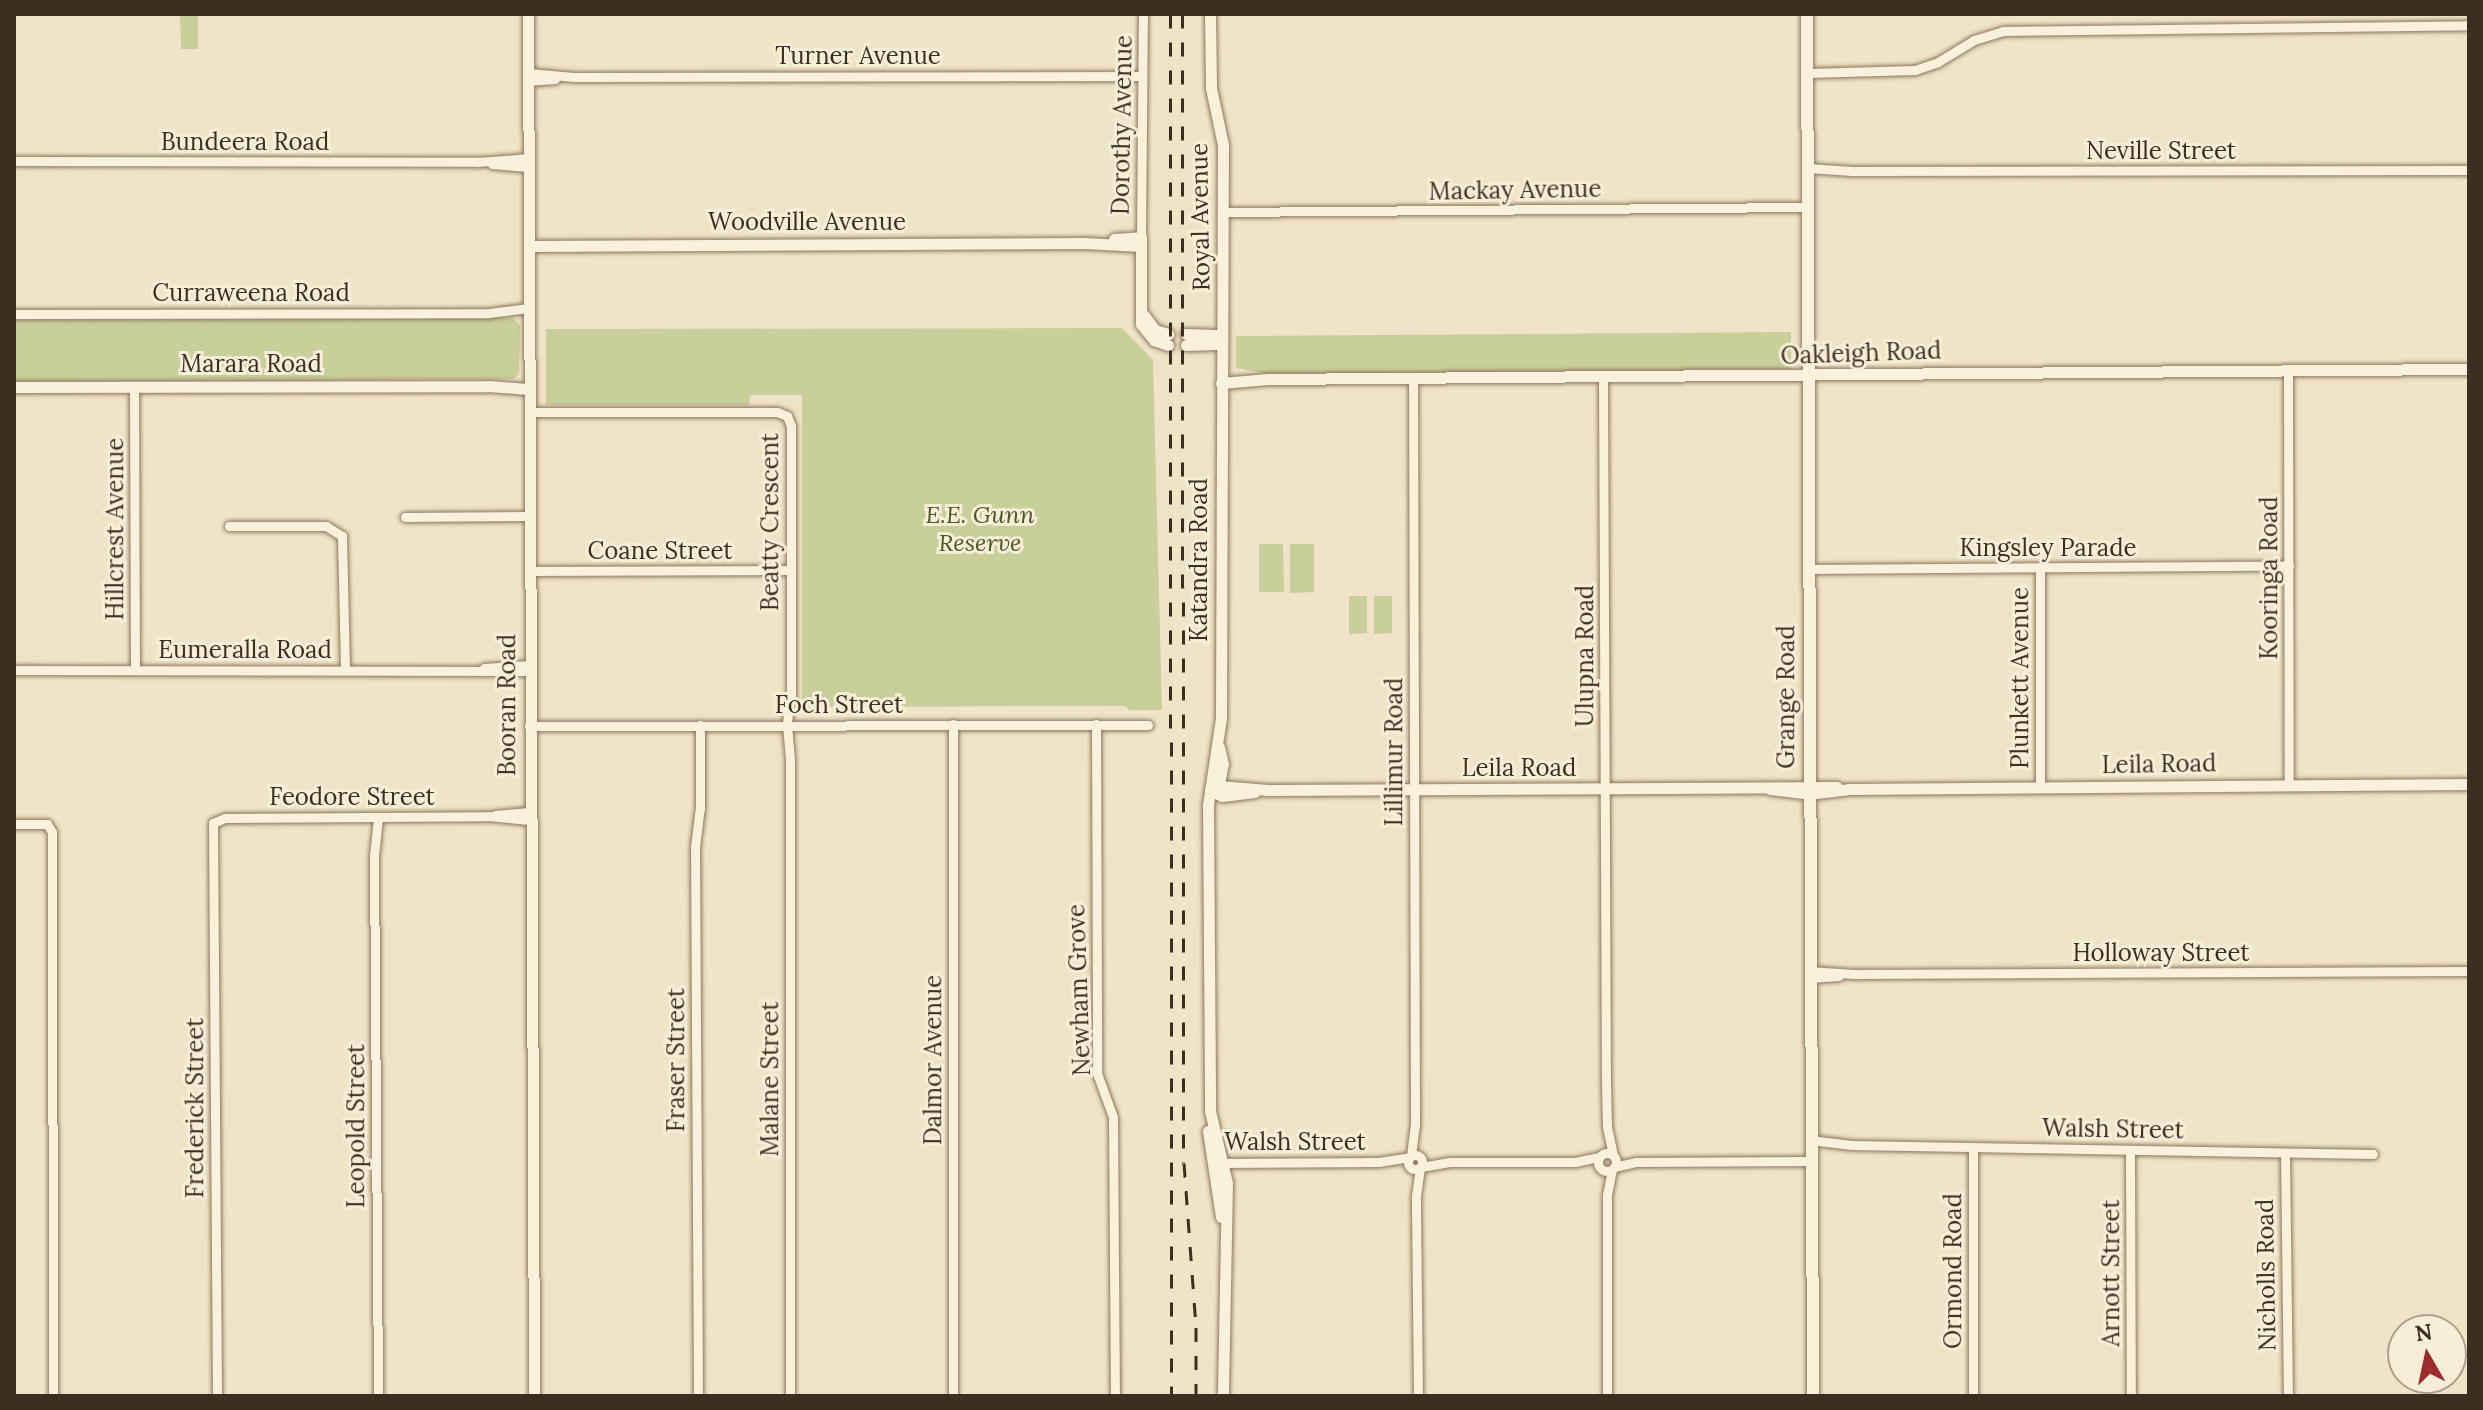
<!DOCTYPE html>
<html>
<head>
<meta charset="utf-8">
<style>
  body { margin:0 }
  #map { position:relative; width:2483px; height:1410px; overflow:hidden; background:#f0e4c8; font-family:Lora,serif }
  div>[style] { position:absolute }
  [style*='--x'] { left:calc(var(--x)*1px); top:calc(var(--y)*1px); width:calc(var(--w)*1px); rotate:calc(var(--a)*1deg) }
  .green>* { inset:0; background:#c9cf9b }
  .roads { filter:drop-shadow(0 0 2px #8d765c) drop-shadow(0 0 2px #8d765c) }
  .minor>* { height:9px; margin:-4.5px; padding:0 4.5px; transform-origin:4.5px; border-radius:4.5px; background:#faf1dc }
  .minor>.ring { margin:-4.5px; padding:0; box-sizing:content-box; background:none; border:9px solid #faf1dc; border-radius:50% }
  .tertiary>* { height:11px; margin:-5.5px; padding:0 5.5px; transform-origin:5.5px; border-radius:5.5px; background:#faf1dc }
  .secondary>* { height:12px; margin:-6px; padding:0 6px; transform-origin:6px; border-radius:6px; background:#faf1dc }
  .rail>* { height:3px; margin-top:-1.5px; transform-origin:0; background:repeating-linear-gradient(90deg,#3d2e20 0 14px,transparent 0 28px) }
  span { translate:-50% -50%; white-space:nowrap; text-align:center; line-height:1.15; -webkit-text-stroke:6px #f7eed8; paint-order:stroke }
  .street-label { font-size:24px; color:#3d2e20 }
  .park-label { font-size:24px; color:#4d5a26; font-style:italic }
  .frame { position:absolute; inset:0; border:16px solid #3d2e20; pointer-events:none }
  .north { position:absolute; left:2387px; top:1314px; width:80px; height:80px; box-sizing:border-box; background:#f7eed8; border:2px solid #ada18e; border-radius:50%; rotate:351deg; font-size:22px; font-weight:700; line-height:32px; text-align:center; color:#3d2e20 }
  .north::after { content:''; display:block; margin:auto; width:28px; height:36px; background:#9e2a2b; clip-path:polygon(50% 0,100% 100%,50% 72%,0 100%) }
</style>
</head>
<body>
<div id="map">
  <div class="green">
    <div style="clip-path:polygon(180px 14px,198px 14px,198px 49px,181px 49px)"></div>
    <div style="clip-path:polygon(513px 318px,520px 325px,519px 374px,513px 379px,14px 382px,14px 320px)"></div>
    <div style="clip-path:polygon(1122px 328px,1153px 360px,1162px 710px,1129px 710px,1125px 706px,807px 707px,802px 703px,802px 395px,750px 395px,749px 405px,546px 405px,546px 329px)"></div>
    <div style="clip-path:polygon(1791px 332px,1791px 369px,1268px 374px,1236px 368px,1236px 336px)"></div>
    <div style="clip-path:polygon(1259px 544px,1283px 544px,1284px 592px,1259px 592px)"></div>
    <div style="clip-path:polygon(1314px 544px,1314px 592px,1290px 593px,1290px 544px)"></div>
    <div style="clip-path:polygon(1349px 596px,1367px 596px,1367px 633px,1349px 634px)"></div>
    <div style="clip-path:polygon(1374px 596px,1392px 596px,1392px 633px,1374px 634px)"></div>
  </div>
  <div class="roads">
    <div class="minor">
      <div style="--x:528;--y:73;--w:46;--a:5"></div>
      <div style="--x:574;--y:77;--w:568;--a:-0.1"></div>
      <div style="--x:1808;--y:73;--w:107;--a:-1.6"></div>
      <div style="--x:1915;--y:70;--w:24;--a:-19"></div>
      <div style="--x:1938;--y:62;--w:42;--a:-31.4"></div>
      <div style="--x:1974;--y:40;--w:30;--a:-17"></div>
      <div style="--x:2003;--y:31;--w:466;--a:-0.7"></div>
      <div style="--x:528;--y:81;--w:27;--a:-4"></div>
      <div style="--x:14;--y:161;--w:463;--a:0.1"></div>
      <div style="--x:477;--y:162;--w:52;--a:-4.4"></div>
      <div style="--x:492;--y:164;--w:37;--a:5"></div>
      <div style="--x:1808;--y:168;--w:44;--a:3.9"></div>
      <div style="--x:1852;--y:171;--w:617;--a:-0.09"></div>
      <div style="--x:1222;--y:212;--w:586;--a:-0.49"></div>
      <div style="--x:1141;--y:237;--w:223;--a:-89.5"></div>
      <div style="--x:14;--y:314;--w:475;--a:-0.1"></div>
      <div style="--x:489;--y:313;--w:40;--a:-7.1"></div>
      <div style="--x:2288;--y:370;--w:415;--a:89.9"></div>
      <div style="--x:1603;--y:378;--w:705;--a:89.76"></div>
      <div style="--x:1606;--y:1083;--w:44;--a:88.7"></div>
      <div style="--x:1607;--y:1127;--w:29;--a:78"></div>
      <div style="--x:134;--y:387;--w:283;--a:89.8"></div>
      <div style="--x:529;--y:412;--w:248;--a:0"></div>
      <div style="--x:777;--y:412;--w:11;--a:22"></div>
      <div style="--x:787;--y:416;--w:11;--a:68"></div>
      <div style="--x:791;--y:426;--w:273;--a:90"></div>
      <div style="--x:405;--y:517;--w:124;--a:-0.5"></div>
      <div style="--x:229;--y:526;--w:97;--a:0"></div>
      <div style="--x:326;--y:526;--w:19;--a:32"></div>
      <div style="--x:342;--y:536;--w:134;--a:88.7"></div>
      <div style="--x:2040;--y:568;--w:219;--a:90"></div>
      <div style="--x:1808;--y:569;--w:481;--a:-0.4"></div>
      <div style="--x:529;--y:571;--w:261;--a:-0.2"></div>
      <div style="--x:484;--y:668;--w:45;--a:-3.8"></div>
      <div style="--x:14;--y:670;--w:515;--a:0.11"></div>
      <div style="--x:790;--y:695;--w:30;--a:96"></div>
      <div style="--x:787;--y:725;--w:37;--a:85"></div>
      <div style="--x:790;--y:762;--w:634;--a:90"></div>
      <div style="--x:1096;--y:724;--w:349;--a:89.8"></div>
      <div style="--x:1097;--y:1073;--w:47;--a:70"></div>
      <div style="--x:1113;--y:1117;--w:279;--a:89.6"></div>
      <div style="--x:529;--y:726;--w:619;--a:-0.09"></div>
      <div style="--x:495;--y:815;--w:34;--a:-5"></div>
      <div style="--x:378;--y:818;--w:39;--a:96"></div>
      <div style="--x:374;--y:857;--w:539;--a:89.57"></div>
      <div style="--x:14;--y:824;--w:33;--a:0"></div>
      <div style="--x:47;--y:824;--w:9;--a:58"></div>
      <div style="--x:52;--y:832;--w:564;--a:89.9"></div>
      <div style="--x:1809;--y:971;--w:45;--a:3.8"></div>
      <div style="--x:1854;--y:974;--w:615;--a:-0.28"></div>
      <div style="--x:1809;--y:978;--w:30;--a:-4"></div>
      <div style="--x:1810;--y:1140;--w:42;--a:6.8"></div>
      <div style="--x:1852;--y:1145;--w:521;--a:0.99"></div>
      <div style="--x:1973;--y:1147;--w:249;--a:90"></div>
      <div style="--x:2130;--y:1150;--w:246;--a:89.8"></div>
      <div class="ring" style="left:1598px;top:1153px;width:9px;height:9px"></div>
      <div style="--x:2285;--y:1153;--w:243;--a:89.3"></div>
      <div class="ring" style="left:1408px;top:1155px;width:5px;height:5px"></div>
      <div style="--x:1411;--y:1156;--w:31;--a:-83"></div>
      <div style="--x:1415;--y:1125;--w:746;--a:-90.15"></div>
      <div style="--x:1218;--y:1163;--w:161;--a:-0.4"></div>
      <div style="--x:1379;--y:1162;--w:31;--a:-9"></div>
      <div style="--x:1421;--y:1167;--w:29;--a:-10"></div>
      <div style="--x:1450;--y:1162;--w:125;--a:0"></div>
      <div style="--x:1575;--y:1162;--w:25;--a:-12"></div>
      <div style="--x:1614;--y:1167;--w:23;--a:-13"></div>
      <div style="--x:1636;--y:1162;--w:174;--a:-0.3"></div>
      <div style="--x:217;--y:1396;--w:573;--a:-90.4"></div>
      <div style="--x:213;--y:823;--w:13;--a:-23"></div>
      <div style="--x:225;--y:818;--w:263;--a:-0.4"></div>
      <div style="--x:488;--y:816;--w:41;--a:5.6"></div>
      <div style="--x:698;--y:1396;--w:549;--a:-90.31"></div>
      <div style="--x:695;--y:847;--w:38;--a:-83"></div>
      <div style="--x:700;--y:809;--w:84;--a:-90"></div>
      <div style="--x:953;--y:1396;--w:672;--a:-90"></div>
      <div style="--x:1418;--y:1396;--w:200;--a:-90.6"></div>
      <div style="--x:1416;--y:1196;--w:28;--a:-82"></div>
      <div style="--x:1607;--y:1396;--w:201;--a:-90"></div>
      <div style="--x:1607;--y:1195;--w:26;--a:-79"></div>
    </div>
    <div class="tertiary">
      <div style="--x:528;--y:14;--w:1382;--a:89.75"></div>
      <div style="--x:1210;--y:14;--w:74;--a:89.2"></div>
      <div style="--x:1211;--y:88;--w:58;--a:78.1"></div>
      <div style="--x:1223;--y:145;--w:573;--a:90.2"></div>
      <div style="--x:1221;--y:718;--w:88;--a:98.5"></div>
      <div style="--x:1208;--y:805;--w:306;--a:89.6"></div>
      <div style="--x:1210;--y:1111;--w:74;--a:76.7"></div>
      <div style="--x:1227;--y:1183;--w:213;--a:91.1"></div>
      <div style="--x:1114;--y:239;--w:27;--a:-4"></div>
      <div style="--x:1141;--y:237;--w:87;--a:90"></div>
      <div style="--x:1141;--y:324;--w:21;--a:51"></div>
      <div style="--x:1154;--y:340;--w:15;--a:20"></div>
      <div style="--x:530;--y:246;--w:555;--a:-0.31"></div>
      <div style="--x:1085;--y:243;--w:55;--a:3.1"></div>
      <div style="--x:1143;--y:314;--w:20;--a:53"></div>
      <div style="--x:1155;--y:330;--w:14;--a:17"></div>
      <div style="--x:1186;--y:334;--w:36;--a:2"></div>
      <div style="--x:1186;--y:345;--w:36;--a:-2"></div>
      <div style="--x:1221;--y:383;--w:47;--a:-4.9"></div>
      <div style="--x:1268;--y:379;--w:1201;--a:-0.48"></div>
      <div style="--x:14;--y:387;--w:474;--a:-0.1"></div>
      <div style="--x:488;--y:386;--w:41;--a:4.2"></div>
      <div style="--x:1218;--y:789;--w:25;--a:-79"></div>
      <div style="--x:1223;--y:764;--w:17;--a:-103"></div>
      <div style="--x:1770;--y:789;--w:38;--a:7"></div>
      <div style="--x:1808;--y:794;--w:42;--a:-6.8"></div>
      <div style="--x:1850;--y:789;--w:619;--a:-0.46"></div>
      <div style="--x:1210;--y:790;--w:10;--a:-24"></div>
      <div style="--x:1219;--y:786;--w:49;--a:4.7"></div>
      <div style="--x:1268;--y:790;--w:569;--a:-0.3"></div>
      <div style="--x:1210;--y:790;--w:13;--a:27"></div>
      <div style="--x:1222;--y:796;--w:33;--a:-7"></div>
      <div style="--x:1208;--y:1131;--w:87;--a:81.4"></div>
    </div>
    <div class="secondary">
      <div style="--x:1807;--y:14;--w:1382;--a:89.75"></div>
    </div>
  </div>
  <div class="rail">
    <div style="--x:1170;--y:14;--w:1382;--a:89.92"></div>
    <div style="--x:1182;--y:14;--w:1149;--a:89.9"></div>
    <div style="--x:1184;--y:1163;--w:164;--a:85.8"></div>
    <div style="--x:1196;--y:1327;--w:69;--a:90"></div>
  </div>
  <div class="street-label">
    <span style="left:858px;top:56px">Turner Avenue</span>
    <span style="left:1122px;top:125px;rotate:-89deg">Dorothy Avenue</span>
    <span style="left:245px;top:142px">Bundeera Road</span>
    <span style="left:2161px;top:151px">Neville Street</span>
    <span style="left:1515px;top:190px;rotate:-1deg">Mackay Avenue</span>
    <span style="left:1200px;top:217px;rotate:-91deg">Royal Avenue</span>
    <span style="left:807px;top:222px">Woodville Avenue</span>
    <span style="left:251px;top:293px">Curraweena Road</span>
    <span style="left:1861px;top:353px;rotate:-2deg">Oakleigh Road</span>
    <span style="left:251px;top:364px">Marara Road</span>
    <span style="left:770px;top:522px;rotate:-90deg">Beatty Crescent</span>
    <span style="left:115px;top:529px;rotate:-90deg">Hillcrest Avenue</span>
    <span style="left:2048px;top:548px">Kingsley Parade</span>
    <span style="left:660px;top:551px">Coane Street</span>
    <span style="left:1199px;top:560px;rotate:-90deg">Katandra Road</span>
    <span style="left:2269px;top:578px;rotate:-90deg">Kooringa Road</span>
    <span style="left:245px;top:650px">Eumeralla Road</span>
    <span style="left:1585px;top:656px;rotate:-90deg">Ulupna Road</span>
    <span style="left:2020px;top:678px;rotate:-90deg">Plunkett Avenue</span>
    <span style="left:1786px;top:697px;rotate:-90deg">Grange Road</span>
    <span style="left:507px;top:705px;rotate:-90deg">Booran Road</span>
    <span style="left:839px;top:705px">Foch Street</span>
    <span style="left:1394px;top:752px;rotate:-90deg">Lillimur Road</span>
    <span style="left:2159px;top:764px;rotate:-1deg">Leila Road</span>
    <span style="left:1519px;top:768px">Leila Road</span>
    <span style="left:352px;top:797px">Feodore Street</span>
    <span style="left:2161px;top:953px">Holloway Street</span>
    <span style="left:1079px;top:990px;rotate:-92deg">Newham Grove</span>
    <span style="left:676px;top:1060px;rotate:-90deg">Fraser Street</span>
    <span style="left:933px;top:1060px;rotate:-90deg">Dalmor Avenue</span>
    <span style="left:770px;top:1079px;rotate:-90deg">Malane Street</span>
    <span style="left:195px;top:1108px;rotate:-90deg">Frederick Street</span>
    <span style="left:356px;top:1126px;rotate:-90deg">Leopold Street</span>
    <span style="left:2113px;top:1129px;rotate:1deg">Walsh Street</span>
    <span style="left:1295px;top:1142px">Walsh Street</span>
    <span style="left:1953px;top:1271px;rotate:-90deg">Ormond Road</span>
    <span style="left:2111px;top:1273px;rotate:-90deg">Arnott Street</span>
    <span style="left:2266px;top:1275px;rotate:-91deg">Nicholls Road</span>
  </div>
  <div class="park-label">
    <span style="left:980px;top:529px">E.E. Gunn<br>Reserve</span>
  </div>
  <div class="frame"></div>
  <div class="north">N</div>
</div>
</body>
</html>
